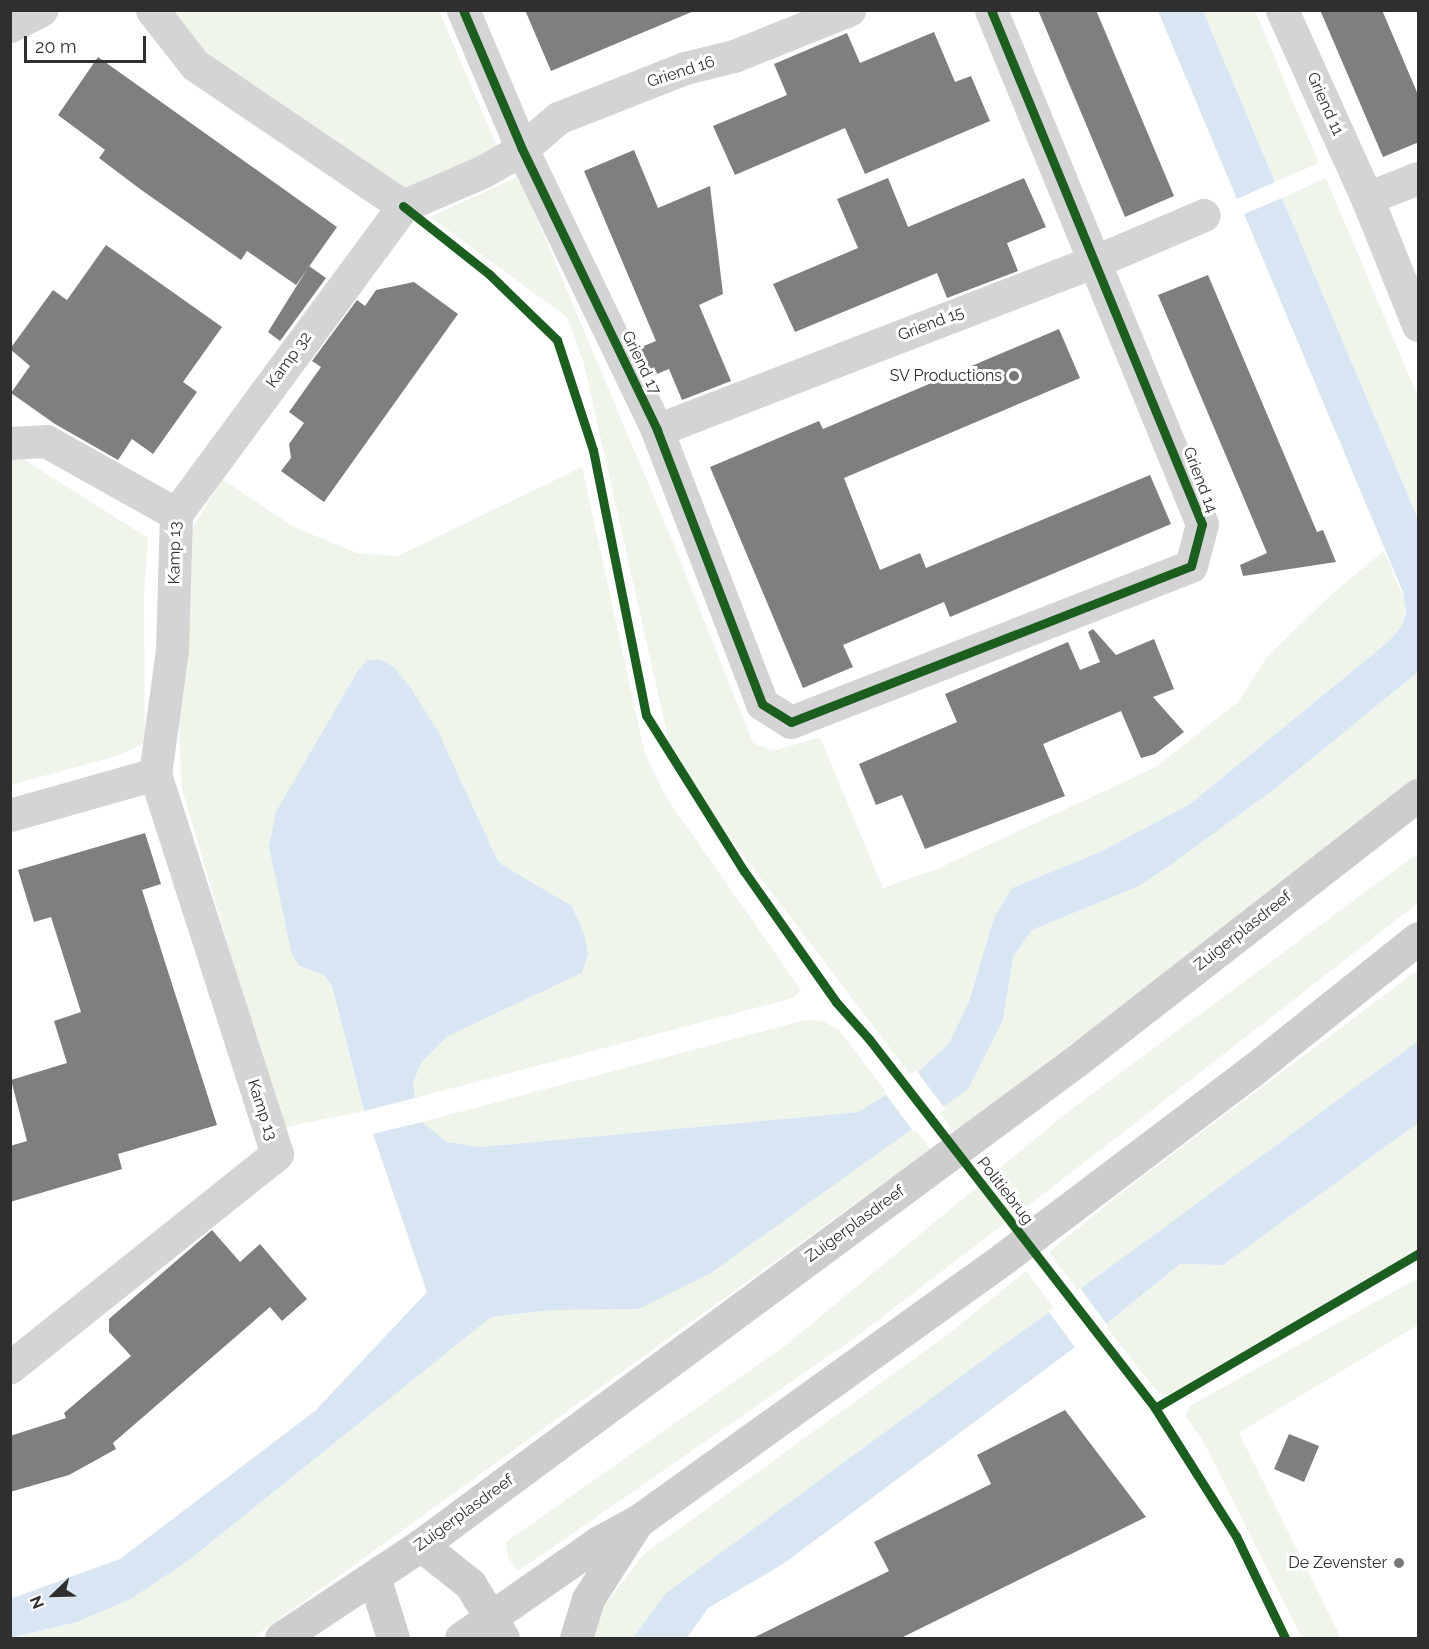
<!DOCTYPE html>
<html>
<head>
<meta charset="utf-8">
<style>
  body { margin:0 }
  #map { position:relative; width:1429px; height:1649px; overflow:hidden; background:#fff; font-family:Raleway,sans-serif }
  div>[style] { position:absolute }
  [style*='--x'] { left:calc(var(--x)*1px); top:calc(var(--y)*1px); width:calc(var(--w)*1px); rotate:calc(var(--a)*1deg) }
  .green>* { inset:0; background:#f0f5ec }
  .water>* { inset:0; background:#d8e6f3 }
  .pier>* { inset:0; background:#fff }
  .building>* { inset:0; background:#7f7f7f }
  .minor>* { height:33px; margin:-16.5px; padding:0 16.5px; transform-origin:16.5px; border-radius:16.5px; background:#d4d4d4 }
  .secondary>* { height:33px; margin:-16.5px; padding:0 16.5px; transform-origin:16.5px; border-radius:16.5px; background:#cdcdcd }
  .cycleway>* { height:9px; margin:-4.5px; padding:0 4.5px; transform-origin:4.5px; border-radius:4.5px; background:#1b5e20 }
  .dots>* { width:16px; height:16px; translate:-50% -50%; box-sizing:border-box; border:3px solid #fff; border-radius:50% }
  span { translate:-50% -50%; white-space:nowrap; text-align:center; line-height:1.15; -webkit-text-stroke:6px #fff; paint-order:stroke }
  .street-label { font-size:16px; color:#2f2f2f }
  .poi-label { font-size:16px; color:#2f2f2f }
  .right { translate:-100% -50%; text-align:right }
  .frame { position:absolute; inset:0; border:12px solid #2f2f2f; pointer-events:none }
  .north { position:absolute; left:24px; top:1565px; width:60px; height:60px; -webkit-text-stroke:4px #fff; paint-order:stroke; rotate:247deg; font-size:16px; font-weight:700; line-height:24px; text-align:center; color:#2f2f2f }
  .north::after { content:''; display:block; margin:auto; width:21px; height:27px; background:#2f2f2f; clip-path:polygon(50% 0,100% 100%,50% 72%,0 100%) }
  .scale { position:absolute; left:24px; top:36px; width:122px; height:27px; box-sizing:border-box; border:3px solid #2f2f2f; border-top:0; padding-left:8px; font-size:18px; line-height:21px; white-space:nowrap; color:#2f2f2f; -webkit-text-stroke:4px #fff; paint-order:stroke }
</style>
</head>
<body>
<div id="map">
  <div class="green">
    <div style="clip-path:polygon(157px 11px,439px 11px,500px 154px,409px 193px,172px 30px)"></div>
    <div style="clip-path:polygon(1203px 11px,1255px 11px,1319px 163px,1275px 182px)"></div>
    <div style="clip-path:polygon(519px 176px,672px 540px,753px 743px,773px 751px,820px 737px,883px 888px,937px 869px,1156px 767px,1239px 701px,1266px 658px,1333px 593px,1384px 551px,1406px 603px,1402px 627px,1388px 642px,1190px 804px,1098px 853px,1012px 888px,969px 1002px,949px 1043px,912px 1077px,679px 771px,671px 752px,584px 364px,567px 317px,430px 217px)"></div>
    <div style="clip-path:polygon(1326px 178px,1418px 397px,1418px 519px,1282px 198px)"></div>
    <div style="clip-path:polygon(20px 457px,148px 538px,144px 596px,145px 743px,116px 756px,11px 785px,10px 461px)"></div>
    <div style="clip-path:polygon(582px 467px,645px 754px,666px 797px,801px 990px,793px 998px,415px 1098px,413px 1083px,421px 1063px,448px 1036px,582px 973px,588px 954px,585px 936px,572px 906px,501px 864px,496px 857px,438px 731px,410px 687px,393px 666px,381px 660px,300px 966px,324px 975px,332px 987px,364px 1111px,282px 1128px,182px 789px,177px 696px,192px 529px,222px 479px,294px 527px,357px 553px,398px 556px)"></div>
    <div style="clip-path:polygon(1418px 672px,1418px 784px,954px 1132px,938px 1110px,968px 1089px,1003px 1020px,1013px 957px,1032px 930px,1137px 887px,1172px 864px,1277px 787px)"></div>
    <div style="clip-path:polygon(1418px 853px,1418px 903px,1098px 1152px,856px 1337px,533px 1561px,518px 1570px,508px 1558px,506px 1542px,786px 1345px,1069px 1111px)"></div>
    <div style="clip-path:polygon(1418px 970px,1418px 1041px,1079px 1292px,1049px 1252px,1130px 1186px)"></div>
    <div style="clip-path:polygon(805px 1020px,822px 1021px,838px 1029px,888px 1094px,858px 1112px,480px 1147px,447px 1142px,423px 1127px,422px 1122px)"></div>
    <div style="clip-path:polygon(1418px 1123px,1418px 1249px,1165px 1397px,1153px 1387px,1105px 1325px,1180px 1264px,1223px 1265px)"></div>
    <div style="clip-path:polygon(913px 1127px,931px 1149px,253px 1638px,13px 1638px,77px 1622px,131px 1599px,188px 1561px,491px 1317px,552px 1310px,879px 1150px)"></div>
    <div style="clip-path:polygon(1026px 1271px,1055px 1309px,666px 1593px,633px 1638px,589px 1638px,593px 1620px,643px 1555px,947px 1335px)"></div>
    <div style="clip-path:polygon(1418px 1278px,1418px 1325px,1239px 1433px,1341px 1638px,1302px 1638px,1202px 1439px,1185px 1416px,1190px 1406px)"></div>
  </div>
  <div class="water">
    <div style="clip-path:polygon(1158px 11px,1203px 11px,1275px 182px,1237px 199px)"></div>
    <div style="clip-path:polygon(1282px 198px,1418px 519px,1418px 672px,1277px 787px,1172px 864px,1137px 887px,1032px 930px,1013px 957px,1003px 1020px,968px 1089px,711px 1273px,638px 1309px,552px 1310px,491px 1317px,188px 1561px,131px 1599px,77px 1622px,11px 1638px,10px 1599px,120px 1559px,315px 1411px,427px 1292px,373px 1134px,422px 1122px,447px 1142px,480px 1147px,858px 1112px,907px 1082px,949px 1043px,969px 1002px,994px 918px,1012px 888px,1098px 853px,1190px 804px,1388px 642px,1402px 626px,1406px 611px,1403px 592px,1244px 214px)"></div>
    <div style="clip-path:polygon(367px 660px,381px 660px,393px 666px,410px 687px,438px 731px,496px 857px,501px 864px,572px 906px,585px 936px,588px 954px,582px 973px,448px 1036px,421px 1063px,413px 1083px,415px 1098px,364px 1111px,332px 986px,324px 975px,300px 966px,292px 955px,269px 847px,276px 812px,357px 672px)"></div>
    <div style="clip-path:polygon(1418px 1041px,1418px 1123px,1223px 1265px,1180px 1264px,1105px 1325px,783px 1564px,708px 1608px,687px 1638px,633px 1638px,666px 1593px)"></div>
  </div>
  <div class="pier">
    <div style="clip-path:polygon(916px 1070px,945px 1109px,913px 1131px,884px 1092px)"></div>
    <div style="clip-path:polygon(1080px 1288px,1108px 1326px,1077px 1350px,1048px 1311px)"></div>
  </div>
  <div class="building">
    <div style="clip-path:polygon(525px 10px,694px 10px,694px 11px,551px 71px)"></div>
    <div style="clip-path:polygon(1038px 10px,1096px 10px,1174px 196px,1125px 217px)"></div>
    <div style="clip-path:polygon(1320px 10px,1382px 10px,1419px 97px,1419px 142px,1383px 157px)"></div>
    <div style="clip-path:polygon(934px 32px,955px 82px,971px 76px,990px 121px,865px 174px,845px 128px,735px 175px,713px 126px,787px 95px,774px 64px,847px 33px,860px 63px)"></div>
    <div style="clip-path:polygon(98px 57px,337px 227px,296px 285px,247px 251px,241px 260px,140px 189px,99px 158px,105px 150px,58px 115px)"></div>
    <div style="clip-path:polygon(634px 150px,658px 208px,710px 186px,723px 294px,699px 305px,731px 381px,682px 400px,669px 369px,652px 376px,639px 348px,656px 341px,584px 171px)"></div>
    <div style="clip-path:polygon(888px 178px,908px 227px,1024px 178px,1046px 227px,1007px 243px,1018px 271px,947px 298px,937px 273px,795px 332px,773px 284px,858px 248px,837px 199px)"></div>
    <div style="clip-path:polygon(106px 245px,222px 327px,183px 382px,197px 392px,153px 454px,132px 439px,118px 460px,55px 424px,11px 393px,30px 366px,10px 349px,53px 290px,67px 300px)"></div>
    <div style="clip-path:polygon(309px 266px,326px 278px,280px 341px,268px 332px)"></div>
    <div style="clip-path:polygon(1208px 275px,1317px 532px,1323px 530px,1336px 562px,1243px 576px,1240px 565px,1267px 553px,1158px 295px)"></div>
    <div style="clip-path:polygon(414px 282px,458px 314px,324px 502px,281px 471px,291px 458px,289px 444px,304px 423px,289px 412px,321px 367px,312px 361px,357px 300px,365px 306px,376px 290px)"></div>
    <div style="clip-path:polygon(1059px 329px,1080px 378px,844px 478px,880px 570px,920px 553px,926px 568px,1150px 475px,1171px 524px,950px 617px,944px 602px,843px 645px,853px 667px,803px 688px,710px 467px,819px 421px,823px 429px)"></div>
    <div style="clip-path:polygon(1093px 629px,1116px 655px,1154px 639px,1174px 689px,1153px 697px,1184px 732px,1155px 754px,1141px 758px,1121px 711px,1043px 744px,1065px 796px,925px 849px,902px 795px,876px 805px,859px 764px,957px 722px,945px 694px,1068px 642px,1080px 670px,1100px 662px,1088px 632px)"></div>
    <div style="clip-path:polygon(145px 833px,161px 884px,142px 890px,217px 1125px,118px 1154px,122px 1169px,10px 1202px,10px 1146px,27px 1141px,11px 1080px,67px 1063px,54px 1021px,81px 1012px,51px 917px,34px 922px,18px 870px)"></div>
    <div style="clip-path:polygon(212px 1230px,240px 1262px,260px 1244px,307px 1299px,282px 1321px,270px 1307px,113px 1443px,116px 1449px,69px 1475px,10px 1492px,10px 1436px,66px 1418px,64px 1413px,131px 1356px,109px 1332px,109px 1319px)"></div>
    <div style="clip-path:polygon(1065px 1410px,1146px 1517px,901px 1638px,753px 1638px,889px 1571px,874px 1542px,991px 1484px,977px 1455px)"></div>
    <div style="clip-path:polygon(1289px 1434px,1319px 1446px,1304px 1482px,1274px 1469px)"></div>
  </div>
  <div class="minor">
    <div style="--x:152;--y:10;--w:70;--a:52"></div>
    <div style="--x:195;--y:65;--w:251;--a:34.1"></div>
    <div style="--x:463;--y:10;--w:151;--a:67"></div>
    <div style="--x:522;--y:149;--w:312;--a:64.3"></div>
    <div style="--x:657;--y:430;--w:293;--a:69"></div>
    <div style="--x:762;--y:704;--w:34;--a:32"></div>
    <div style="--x:791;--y:722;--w:429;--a:-21.3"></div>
    <div style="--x:1191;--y:566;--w:43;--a:-75.3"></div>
    <div style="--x:1202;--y:524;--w:556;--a:-112.32"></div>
    <div style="--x:1282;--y:10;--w:206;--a:65.7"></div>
    <div style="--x:1367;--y:198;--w:137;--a:68.1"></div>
    <div style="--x:10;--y:26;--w:35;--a:-27"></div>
    <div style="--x:1367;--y:198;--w:55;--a:-21.4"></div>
    <div style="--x:657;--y:430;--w:470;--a:-21.1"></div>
    <div style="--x:1096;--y:261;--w:117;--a:-23.1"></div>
    <div style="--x:10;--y:443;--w:36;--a:-3"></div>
    <div style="--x:46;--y:441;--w:149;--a:29.3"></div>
    <div style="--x:176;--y:514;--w:136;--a:91.7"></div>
    <div style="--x:172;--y:650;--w:125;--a:97.8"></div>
    <div style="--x:155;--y:774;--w:399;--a:72.2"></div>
    <div style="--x:277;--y:1154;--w:342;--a:141.4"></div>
    <div style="--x:176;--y:514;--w:383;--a:-53.6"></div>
    <div style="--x:403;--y:206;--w:88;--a:-23.4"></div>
    <div style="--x:484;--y:171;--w:44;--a:-30.1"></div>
    <div style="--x:522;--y:149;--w:48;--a:-40.7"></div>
    <div style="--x:558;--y:118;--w:136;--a:-21.5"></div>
    <div style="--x:685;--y:68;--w:50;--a:-13.8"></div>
    <div style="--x:734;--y:56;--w:124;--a:-21.8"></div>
    <div style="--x:10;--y:815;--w:151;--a:-15.8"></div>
  </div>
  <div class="secondary">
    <div style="--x:421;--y:1545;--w:63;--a:38.5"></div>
    <div style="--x:470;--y:1584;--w:63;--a:58.6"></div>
    <div style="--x:374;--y:1577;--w:64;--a:72.7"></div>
    <div style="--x:281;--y:1638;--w:168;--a:-33.6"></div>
    <div style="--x:421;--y:1545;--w:814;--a:-36.46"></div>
    <div style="--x:1076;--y:1061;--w:433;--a:-37.9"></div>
    <div style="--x:461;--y:1638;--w:168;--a:-34.8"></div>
    <div style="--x:599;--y:1542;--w:44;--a:-28.3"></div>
    <div style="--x:638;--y:1521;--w:451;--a:-35.7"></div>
    <div style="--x:1004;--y:1258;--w:307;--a:-37.1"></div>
    <div style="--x:1249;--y:1073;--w:216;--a:-38.6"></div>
    <div style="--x:576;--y:1638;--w:41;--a:-72.9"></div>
    <div style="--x:588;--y:1599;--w:91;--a:-57.5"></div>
  </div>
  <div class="cycleway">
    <div style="--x:463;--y:10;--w:151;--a:67"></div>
    <div style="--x:522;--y:149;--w:312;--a:64.3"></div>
    <div style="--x:657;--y:430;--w:293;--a:69"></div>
    <div style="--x:762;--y:704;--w:34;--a:32"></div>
    <div style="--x:791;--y:722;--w:429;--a:-21.3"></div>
    <div style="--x:1191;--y:566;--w:43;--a:-75.3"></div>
    <div style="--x:1202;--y:524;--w:556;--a:-112.32"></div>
    <div style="--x:403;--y:206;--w:110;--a:38.3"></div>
    <div style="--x:489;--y:274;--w:95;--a:44.1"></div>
    <div style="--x:557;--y:340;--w:116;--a:71.9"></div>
    <div style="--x:593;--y:450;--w:270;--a:78.7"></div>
    <div style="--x:646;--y:715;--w:184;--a:57.9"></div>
    <div style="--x:744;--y:871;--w:160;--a:54.9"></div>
    <div style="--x:836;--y:1002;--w:50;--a:48.3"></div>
    <div style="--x:869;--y:1039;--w:467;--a:52.2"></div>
    <div style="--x:1155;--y:1408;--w:151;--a:57.7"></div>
    <div style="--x:1236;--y:1536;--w:113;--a:64.3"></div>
    <div style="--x:1155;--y:1408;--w:305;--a:-30.4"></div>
  </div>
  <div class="dots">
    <div style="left:1014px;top:376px;background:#787878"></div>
    <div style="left:1399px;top:1563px;background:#787878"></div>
  </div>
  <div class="street-label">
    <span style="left:681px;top:72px;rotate:-18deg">Griend 16</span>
    <span style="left:1325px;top:104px;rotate:66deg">Griend 11</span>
    <span style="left:931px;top:324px;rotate:-21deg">Griend 15</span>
    <span style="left:289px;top:360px;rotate:-54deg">Kamp 32</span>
    <span style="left:641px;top:363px;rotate:64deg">Griend 17</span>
    <span style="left:1200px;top:480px;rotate:69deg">Griend 14</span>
    <span style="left:175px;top:553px;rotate:-89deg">Kamp 13</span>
    <span style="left:1243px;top:931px;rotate:-38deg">Zuigerplasdreef</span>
    <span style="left:262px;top:1110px;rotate:72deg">Kamp 13</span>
    <span style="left:1005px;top:1191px;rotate:52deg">Politiebrug</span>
    <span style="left:855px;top:1224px;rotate:-36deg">Zuigerplasdreef</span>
    <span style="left:464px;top:1513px;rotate:-36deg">Zuigerplasdreef</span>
  </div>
  <div class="poi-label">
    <span class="right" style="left:1002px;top:376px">SV Productions</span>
    <span class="right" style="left:1387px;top:1563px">De Zevenster</span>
  </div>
  <div class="frame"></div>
  <div class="north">N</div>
  <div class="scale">20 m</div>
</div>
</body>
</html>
